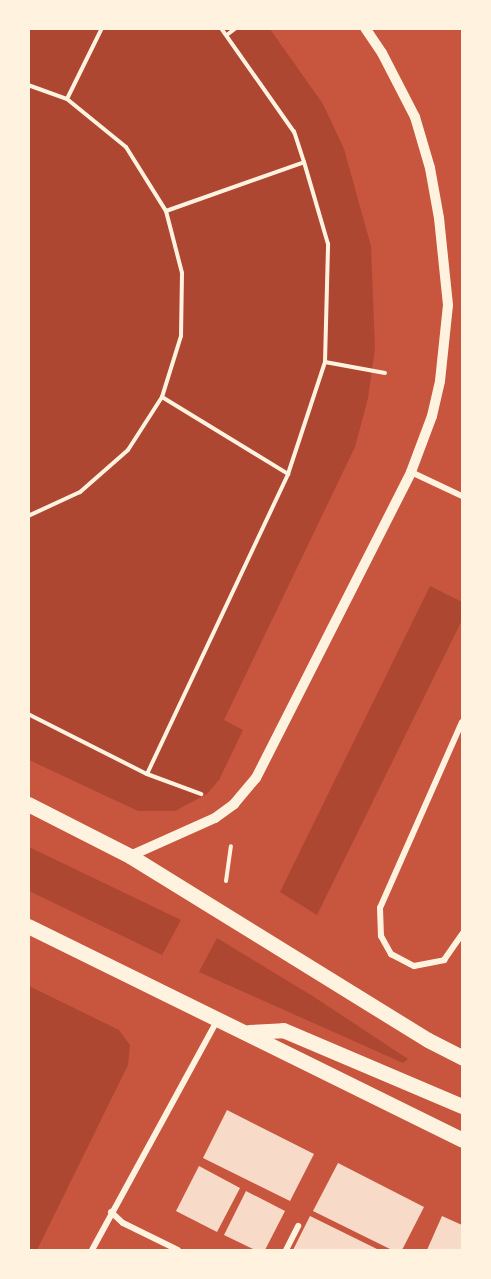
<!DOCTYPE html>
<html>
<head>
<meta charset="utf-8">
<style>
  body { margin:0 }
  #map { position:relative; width:491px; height:1279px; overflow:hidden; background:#c8553d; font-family:"Sofia Sans Condensed",sans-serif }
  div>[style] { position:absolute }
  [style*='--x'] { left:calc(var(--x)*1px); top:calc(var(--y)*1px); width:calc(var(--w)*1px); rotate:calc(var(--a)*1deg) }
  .green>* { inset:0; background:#ae4732 }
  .building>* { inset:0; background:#f7dbc8 }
  .path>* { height:4px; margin:-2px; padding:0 2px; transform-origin:2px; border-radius:2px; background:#fff3e0 }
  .minor>* { height:6px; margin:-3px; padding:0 3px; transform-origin:3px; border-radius:3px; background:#fff3e0 }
  .tertiary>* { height:10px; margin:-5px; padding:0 5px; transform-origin:5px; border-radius:5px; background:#fff3e0 }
  .primary>* { height:15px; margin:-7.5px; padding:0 7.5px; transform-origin:7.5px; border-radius:7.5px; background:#fff3e0 }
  span { translate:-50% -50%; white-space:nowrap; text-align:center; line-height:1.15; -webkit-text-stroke:4.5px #fff3e0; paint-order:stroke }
  .frame { position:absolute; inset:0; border:30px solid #fff3e0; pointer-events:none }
</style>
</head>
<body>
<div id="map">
  <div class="green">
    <div style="clip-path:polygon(29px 29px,270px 29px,323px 104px,344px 149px,371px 246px,375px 348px,368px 398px,355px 447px,224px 720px,243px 730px,219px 780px,207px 794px,175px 811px,138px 811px,29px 760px)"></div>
    <div style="clip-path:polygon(430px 586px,462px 602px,462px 620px,317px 915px,280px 892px)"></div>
    <div style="clip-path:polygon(29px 847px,181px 920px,162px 955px,29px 891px)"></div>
    <div style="clip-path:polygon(217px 938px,311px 995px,408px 1059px,403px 1063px,199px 972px)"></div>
    <div style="clip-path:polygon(29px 986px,119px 1030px,130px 1045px,128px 1065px,37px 1250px,28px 1250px)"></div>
  </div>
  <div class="building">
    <div style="clip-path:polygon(227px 1110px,314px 1154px,290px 1201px,203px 1158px)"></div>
    <div style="clip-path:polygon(338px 1163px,424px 1207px,402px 1250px,392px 1250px,313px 1211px)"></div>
    <div style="clip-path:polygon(199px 1166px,240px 1188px,217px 1232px,176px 1211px)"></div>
    <div style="clip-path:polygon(246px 1191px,285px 1211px,265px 1250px,255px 1250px,224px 1235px)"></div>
    <div style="clip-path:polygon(310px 1216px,379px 1250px,293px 1250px)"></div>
    <div style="clip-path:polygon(442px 1216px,462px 1225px,462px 1250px,427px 1250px)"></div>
  </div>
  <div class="path">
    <div style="--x:228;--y:34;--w:10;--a:-37"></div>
    <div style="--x:28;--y:85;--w:41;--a:19.7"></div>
    <div style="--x:67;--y:99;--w:76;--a:39.1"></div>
    <div style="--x:126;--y:147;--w:75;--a:58"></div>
    <div style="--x:166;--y:211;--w:64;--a:75.5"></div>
    <div style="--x:182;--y:273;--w:63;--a:90.9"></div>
    <div style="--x:181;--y:336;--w:64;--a:107.3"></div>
    <div style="--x:162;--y:397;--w:63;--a:122.7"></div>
    <div style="--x:128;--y:450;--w:64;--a:138.8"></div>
    <div style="--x:80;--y:492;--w:57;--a:155.2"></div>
    <div style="--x:67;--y:99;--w:79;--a:-63.8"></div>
    <div style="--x:166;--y:211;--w:146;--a:-19.5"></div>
    <div style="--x:325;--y:362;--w:61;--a:10.4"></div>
    <div style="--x:162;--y:397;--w:148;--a:31.4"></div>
    <div style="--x:28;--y:714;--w:133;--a:26.8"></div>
    <div style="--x:147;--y:774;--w:331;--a:-64.8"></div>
    <div style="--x:288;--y:474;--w:118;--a:-71.7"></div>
    <div style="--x:325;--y:362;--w:118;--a:-88.5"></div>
    <div style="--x:328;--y:244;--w:85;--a:-106.3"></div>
    <div style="--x:304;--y:162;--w:32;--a:-108"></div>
    <div style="--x:294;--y:132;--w:127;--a:-125.1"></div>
    <div style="--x:147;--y:774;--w:58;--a:20.3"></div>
    <div style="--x:226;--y:881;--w:35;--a:-82"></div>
  </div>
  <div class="minor">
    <div style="--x:411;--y:472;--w:56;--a:25.2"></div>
    <div style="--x:462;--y:722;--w:203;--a:113.8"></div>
    <div style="--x:380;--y:908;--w:28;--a:88"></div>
    <div style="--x:381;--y:936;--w:21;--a:61"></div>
    <div style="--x:391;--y:954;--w:26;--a:28"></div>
    <div style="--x:414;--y:966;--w:31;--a:-11"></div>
    <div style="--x:444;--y:960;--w:32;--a:-55"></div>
    <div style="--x:111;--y:1212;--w:16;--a:43"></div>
    <div style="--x:123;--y:1223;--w:61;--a:26.1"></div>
    <div style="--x:92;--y:1250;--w:263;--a:-61.4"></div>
    <div style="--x:286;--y:1250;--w:27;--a:-63"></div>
  </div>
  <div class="tertiary">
    <div style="--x:130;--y:856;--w:93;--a:-24.1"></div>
    <div style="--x:215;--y:818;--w:24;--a:-36"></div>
    <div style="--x:234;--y:804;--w:34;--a:-50"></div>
    <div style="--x:256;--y:778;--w:343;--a:-63.1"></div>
    <div style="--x:411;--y:472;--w:60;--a:-69.4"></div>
    <div style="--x:432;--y:416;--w:36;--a:-77"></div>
    <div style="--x:440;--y:381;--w:76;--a:-84"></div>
    <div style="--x:448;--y:305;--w:87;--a:-95.9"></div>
    <div style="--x:439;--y:218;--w:51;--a:-100.2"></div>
    <div style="--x:430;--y:168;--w:53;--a:-106.4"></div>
    <div style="--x:415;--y:117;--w:72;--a:-117.3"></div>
    <div style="--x:382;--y:53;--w:30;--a:-124"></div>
  </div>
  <div class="primary">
    <div style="--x:28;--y:804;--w:114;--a:27"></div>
    <div style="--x:130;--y:856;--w:350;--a:31.7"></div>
    <div style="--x:428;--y:1040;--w:38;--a:27"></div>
    <div style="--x:28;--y:926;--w:484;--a:26.2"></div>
    <div style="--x:249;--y:1032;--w:34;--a:-3"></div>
    <div style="--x:283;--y:1030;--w:194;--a:23"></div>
  </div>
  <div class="frame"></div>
</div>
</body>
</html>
